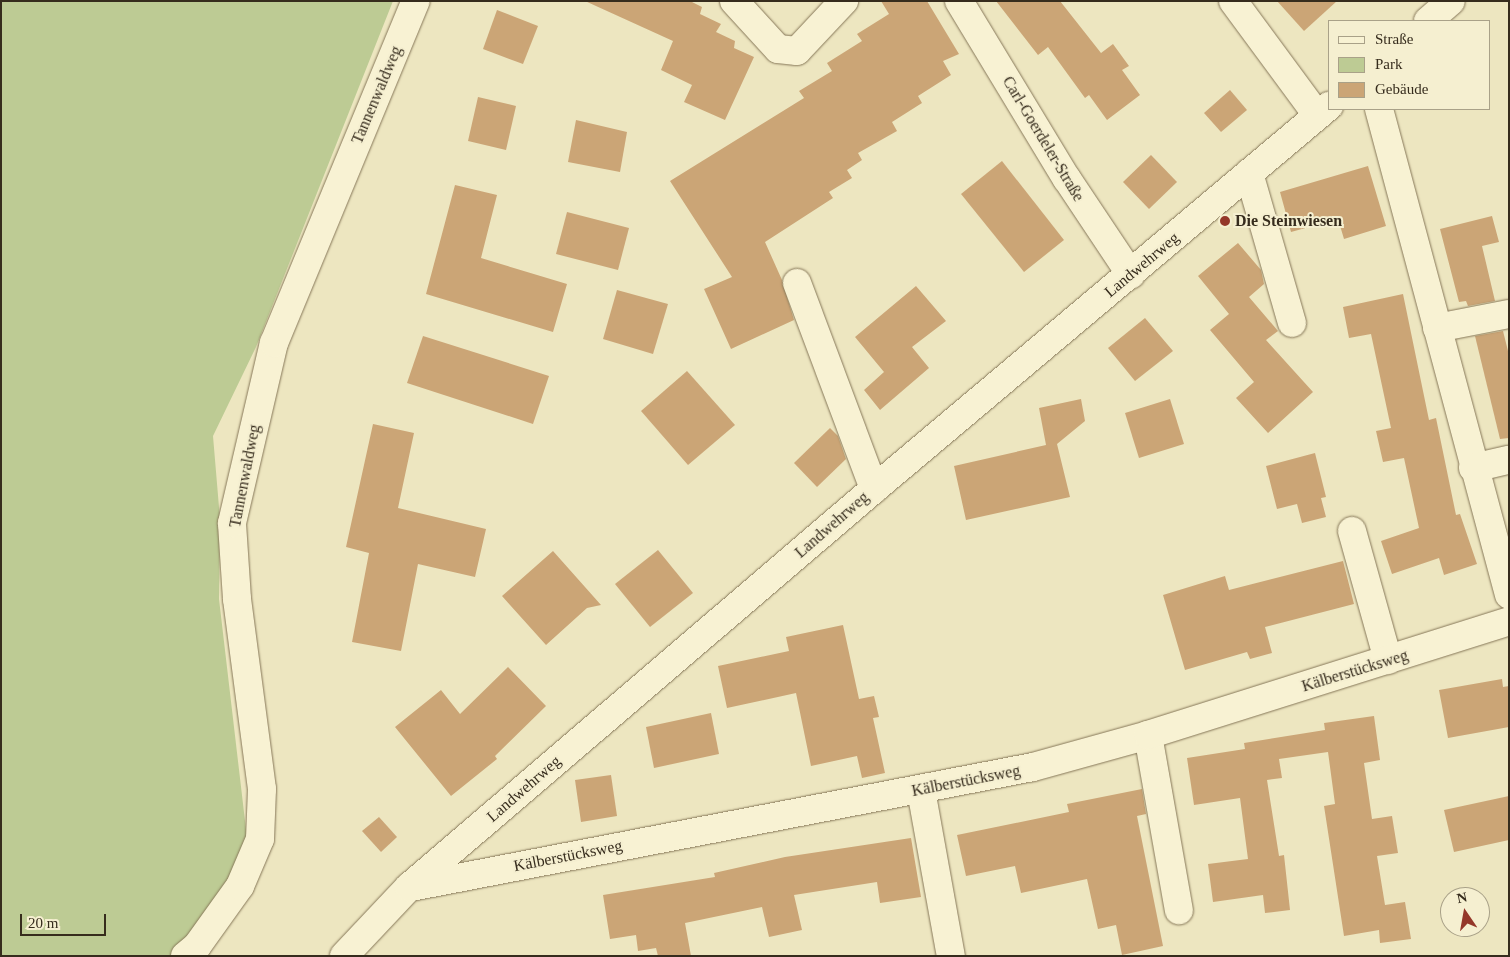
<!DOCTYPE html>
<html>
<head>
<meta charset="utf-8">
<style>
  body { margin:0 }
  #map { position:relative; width:1510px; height:957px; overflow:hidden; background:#ede6c0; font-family:"Times New Roman",serif }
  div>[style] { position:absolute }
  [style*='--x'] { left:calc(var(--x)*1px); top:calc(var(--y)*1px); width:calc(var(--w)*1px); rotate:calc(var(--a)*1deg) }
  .green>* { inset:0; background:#bdcb94 }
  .building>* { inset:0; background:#cba576 }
  .roads { filter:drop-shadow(0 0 1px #867758) drop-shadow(0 0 1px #867758) }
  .minor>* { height:28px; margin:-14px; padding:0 14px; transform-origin:14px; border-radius:14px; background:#f8f2d3 }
  .dots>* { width:14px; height:14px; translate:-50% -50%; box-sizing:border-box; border:2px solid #f5efd0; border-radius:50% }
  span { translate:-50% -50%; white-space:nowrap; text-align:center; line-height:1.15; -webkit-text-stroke:4px #f5efd0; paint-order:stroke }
  .street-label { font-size:16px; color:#362c1d }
  .poi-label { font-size:16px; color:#362c1d; font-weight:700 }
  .left { translate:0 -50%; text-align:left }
  .frame { position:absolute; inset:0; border:2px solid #362c1d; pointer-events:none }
  .legend { position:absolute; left:1328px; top:20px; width:162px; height:90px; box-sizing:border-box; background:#f5efd0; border:1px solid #a9a188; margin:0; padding:6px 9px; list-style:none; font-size:15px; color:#362c1d }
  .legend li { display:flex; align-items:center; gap:10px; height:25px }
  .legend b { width:25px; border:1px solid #a9a188 }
  .north { position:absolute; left:1440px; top:887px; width:50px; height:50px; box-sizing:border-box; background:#f5efd0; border:1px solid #a9a188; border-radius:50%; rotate:348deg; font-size:14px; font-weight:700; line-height:20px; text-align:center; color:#362c1d }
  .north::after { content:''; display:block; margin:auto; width:18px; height:22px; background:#943729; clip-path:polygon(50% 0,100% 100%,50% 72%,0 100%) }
  .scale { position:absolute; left:20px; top:914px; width:86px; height:22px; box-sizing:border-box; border:2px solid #362c1d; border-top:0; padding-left:6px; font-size:15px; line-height:18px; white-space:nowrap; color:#362c1d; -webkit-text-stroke:4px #f5efd0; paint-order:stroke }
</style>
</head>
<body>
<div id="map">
  <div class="green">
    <div style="clip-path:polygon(1px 1px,393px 1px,256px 347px,213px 436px,220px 519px,219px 599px,249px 855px,181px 956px,1px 956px)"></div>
  </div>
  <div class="building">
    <div style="clip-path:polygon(585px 1px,690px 1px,702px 7px,700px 14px,721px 24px,716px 32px,735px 41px,734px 48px,754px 57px,725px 120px,684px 102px,692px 85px,661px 70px,673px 41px)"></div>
    <div style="clip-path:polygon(881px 1px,927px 1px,959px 54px,943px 61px,951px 75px,918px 96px,922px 103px,892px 122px,897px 131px,858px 153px,862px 160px,847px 170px,852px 178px,829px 192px,833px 198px,765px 242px,782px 280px,794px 320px,731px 349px,704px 289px,732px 277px,670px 181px,804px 98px,799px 91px,832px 71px,827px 63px,862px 41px,857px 34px,889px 14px)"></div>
    <div style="clip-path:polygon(996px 1px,1060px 1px,1101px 53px,1113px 44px,1129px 66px,1122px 70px,1140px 95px,1107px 120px,1089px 95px,1085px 98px,1048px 47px,1038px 55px)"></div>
    <div style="clip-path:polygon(1277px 1px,1337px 1px,1304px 31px)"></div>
    <div style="clip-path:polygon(497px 10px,538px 26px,523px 64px,483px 49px)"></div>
    <div style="clip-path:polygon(1230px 90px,1247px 110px,1221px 132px,1204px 113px)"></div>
    <div style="clip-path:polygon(478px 97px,516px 106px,506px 150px,468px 141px)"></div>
    <div style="clip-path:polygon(576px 120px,627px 132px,620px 172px,568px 162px)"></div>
    <div style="clip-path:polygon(1151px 155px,1177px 182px,1149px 209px,1123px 182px)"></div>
    <div style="clip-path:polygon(1002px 161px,1064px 240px,1024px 272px,961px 194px)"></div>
    <div style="clip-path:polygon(1368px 166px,1386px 226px,1344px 239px,1338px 219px,1291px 232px,1280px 192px)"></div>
    <div style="clip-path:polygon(455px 185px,497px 195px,481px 258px,567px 284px,553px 332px,426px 294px)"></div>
    <div style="clip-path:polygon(567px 212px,629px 228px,618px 270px,556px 254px)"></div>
    <div style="clip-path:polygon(1492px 216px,1499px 242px,1482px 246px,1495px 301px,1468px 306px,1466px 301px,1459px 302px,1440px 229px)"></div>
    <div style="clip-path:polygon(1238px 243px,1261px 270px,1264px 284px,1249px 297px,1278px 331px,1266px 340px,1313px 392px,1268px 433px,1236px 398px,1254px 382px,1210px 330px,1229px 314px,1198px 276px)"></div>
    <div style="clip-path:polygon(916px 286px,946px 321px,912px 347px,929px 368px,880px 410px,864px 390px,884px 372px,855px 337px)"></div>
    <div style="clip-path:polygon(617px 290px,668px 304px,653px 354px,603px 339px)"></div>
    <div style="clip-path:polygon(1403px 294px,1429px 420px,1436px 418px,1456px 515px,1460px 514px,1477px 564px,1444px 575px,1439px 558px,1392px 574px,1381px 541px,1419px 528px,1404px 458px,1383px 462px,1376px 431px,1391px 428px,1371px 334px,1349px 338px,1343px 307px)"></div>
    <div style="clip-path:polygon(1145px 318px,1173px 351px,1135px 381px,1108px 348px)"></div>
    <div style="clip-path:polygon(1503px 331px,1509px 355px,1509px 438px,1500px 439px,1475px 336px)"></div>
    <div style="clip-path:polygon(423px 336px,549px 376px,533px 424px,407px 383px)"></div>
    <div style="clip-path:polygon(687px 371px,735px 425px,688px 465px,641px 411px)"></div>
    <div style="clip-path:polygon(1081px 399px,1085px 421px,1057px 444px,1070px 497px,966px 520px,954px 466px,1046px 445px,1039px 408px)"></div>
    <div style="clip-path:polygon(1170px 399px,1184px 444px,1139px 458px,1125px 413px)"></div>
    <div style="clip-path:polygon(373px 424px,414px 433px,398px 508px,486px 529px,475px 577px,418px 564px,401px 651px,352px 642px,369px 553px,346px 547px)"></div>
    <div style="clip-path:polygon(830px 428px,838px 436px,846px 459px,817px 487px,794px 463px)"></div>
    <div style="clip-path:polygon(1315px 453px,1326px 497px,1321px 498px,1326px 517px,1302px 523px,1297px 504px,1277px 509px,1266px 466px)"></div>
    <div style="clip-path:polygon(658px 550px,693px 593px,650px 627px,615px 584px)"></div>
    <div style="clip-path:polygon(553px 551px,601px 605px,587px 608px,546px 645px,502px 596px)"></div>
    <div style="clip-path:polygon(1343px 561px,1354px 604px,1265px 627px,1272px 653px,1250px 659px,1247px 652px,1185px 670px,1163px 595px,1225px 576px,1229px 590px)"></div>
    <div style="clip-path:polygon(843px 625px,859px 699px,874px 696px,879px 717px,873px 718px,885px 773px,862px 778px,857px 756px,811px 766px,796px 693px,727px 708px,718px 666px,789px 651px,786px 637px)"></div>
    <div style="clip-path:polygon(508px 667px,546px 706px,495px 756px,497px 759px,451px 796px,395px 727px,441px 690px,460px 714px)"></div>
    <div style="clip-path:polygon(1502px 679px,1503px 687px,1509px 686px,1509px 727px,1448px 738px,1439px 690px)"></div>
    <div style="clip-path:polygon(711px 713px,719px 754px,654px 768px,646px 727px)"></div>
    <div style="clip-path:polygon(1374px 716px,1380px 760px,1364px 763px,1372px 819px,1392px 816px,1398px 853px,1377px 856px,1385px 905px,1405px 902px,1411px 939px,1380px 943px,1379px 930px,1344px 936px,1324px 806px,1335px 804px,1328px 752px,1279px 759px,1282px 778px,1267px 780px,1279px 856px,1284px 855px,1290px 910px,1265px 913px,1263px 895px,1213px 902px,1208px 864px,1248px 859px,1240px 798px,1194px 805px,1187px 758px,1245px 749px,1244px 743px,1325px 730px,1324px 723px)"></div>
    <div style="clip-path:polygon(611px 775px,617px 816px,581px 822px,575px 780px)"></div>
    <div style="clip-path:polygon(1142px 789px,1146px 814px,1137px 816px,1163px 946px,1122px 955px,1116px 925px,1098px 929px,1087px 879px,1021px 893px,1015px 866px,966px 876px,957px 835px,1069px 812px,1067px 804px)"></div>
    <div style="clip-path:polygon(1509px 796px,1509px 840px,1454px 852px,1444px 810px)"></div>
    <div style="clip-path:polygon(379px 817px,397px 837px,381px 852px,362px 831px)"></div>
    <div style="clip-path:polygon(911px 838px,921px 897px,880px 903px,877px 882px,794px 895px,802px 930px,769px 937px,762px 907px,685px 923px,691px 956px,658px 956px,656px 948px,638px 951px,636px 935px,610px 939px,603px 895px,715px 877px,714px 873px,785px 857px)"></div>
  </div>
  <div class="roads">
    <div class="minor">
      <div style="--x:734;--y:1;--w:65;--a:47.5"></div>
      <div style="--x:778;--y:49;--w:19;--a:6"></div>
      <div style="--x:797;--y:51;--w:69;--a:-46.8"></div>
      <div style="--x:959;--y:1;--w:208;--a:58.8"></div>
      <div style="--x:1067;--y:179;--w:115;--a:56.3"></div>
      <div style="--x:1233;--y:1;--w:142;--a:53.6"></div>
      <div style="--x:1428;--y:21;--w:30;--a:-41"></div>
      <div style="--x:1379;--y:109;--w:503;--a:75.02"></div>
      <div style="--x:1249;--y:173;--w:156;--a:74"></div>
      <div style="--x:797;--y:283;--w:220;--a:69.5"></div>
      <div style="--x:1437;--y:328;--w:73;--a:-11"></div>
      <div style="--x:1473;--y:468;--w:37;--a:-13"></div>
      <div style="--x:1352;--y:531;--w:134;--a:74.4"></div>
      <div style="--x:1148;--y:735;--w:178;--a:80"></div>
      <div style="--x:921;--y:790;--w:169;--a:79.8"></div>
      <div style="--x:411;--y:887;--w:633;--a:-10.92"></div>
      <div style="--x:1033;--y:767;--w:119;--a:-15.5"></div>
      <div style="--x:1148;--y:735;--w:379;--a:-17.5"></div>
      <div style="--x:185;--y:956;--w:16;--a:-40"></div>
      <div style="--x:197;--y:946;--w:74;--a:-54.4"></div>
      <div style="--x:240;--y:886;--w:51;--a:-66.9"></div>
      <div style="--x:260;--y:839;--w:50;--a:-87.7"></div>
      <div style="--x:262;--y:789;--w:192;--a:-97.5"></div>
      <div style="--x:237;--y:599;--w:76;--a:-93.8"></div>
      <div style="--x:232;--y:523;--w:185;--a:-76.9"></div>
      <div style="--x:274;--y:343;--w:370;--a:-67.5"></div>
      <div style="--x:344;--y:956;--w:95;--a:-46.7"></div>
      <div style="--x:409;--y:887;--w:612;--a:-40.56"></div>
      <div style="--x:874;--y:489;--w:595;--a:-40.09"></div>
    </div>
  </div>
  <div class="dots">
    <div style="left:1225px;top:221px;background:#943729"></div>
  </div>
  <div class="street-label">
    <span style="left:377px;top:95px;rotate:-67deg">Tannenwaldweg</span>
    <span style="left:1043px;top:139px;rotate:59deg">Carl-Goerdeler-Straße</span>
    <span style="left:1142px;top:265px;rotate:-40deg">Landwehrweg</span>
    <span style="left:245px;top:476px;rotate:-79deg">Tannenwaldweg</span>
    <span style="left:832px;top:525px;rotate:-41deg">Landwehrweg</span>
    <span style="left:1355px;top:671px;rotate:-17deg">Kälberstücksweg</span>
    <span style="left:966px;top:781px;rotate:-11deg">Kälberstücksweg</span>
    <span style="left:524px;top:789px;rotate:-41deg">Landwehrweg</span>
    <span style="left:568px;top:856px;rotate:-11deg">Kälberstücksweg</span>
  </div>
  <div class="poi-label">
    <span class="left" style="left:1235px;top:221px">Die Steinwiesen</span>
  </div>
  <div class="frame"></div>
  <ul class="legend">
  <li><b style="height:6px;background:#f8f2d3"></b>Straße</li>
  <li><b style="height:14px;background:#bdcb94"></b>Park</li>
  <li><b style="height:14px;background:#cba576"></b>Gebäude</li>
  </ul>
  <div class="north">N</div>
  <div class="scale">20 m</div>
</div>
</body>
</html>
